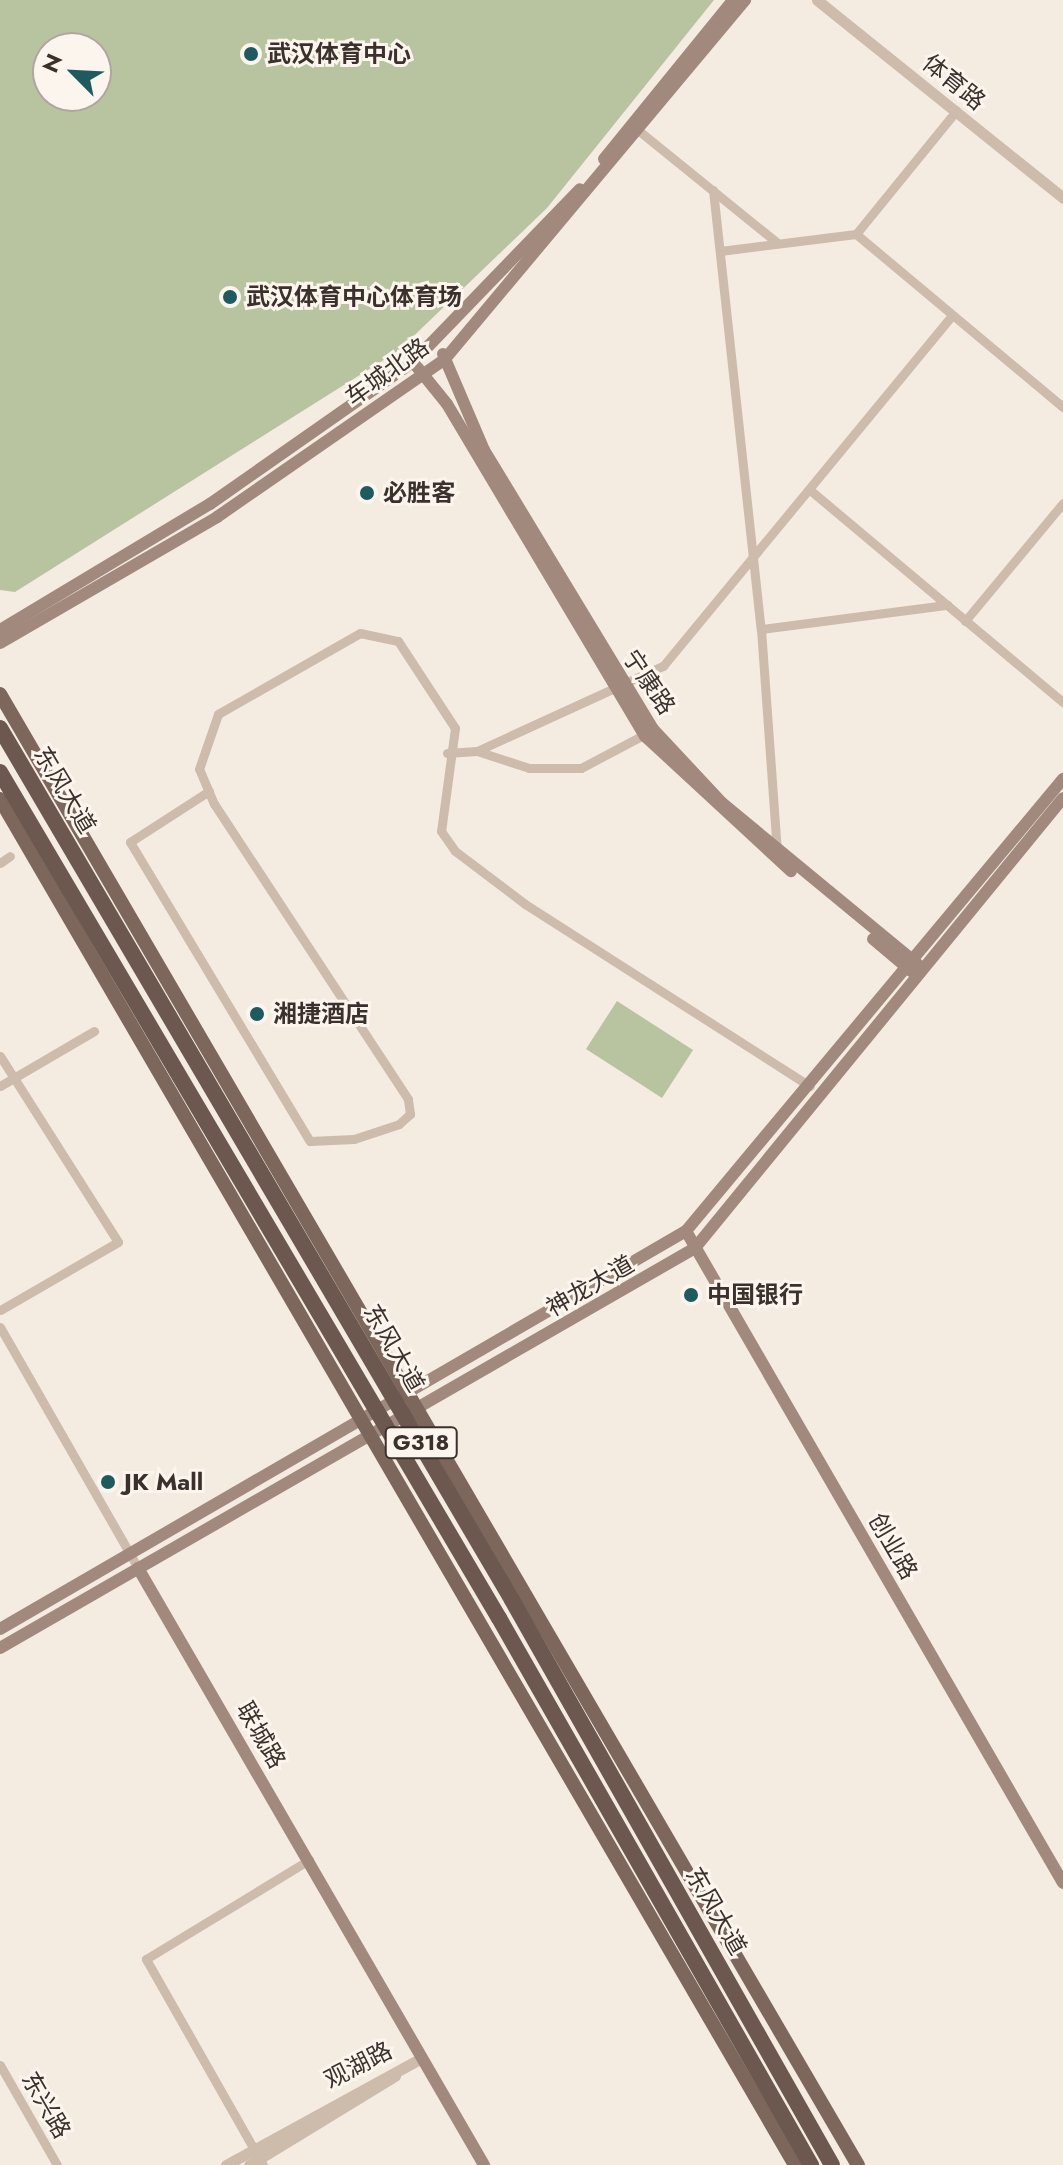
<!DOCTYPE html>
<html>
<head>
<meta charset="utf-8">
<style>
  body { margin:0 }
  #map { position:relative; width:1063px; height:2165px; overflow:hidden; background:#f4ebe1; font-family:Jost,"Noto Sans SC",sans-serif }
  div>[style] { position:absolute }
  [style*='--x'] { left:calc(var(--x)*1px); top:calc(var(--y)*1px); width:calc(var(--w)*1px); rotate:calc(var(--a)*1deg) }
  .green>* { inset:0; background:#b8c4a0 }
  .minor>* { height:9px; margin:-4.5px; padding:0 4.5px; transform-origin:4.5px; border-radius:4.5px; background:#cdbbac }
  .tertiary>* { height:11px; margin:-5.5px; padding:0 5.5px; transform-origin:5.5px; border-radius:5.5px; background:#cdbbac }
  .secondary>* { height:12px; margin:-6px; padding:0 6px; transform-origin:6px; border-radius:6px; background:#a18a7d }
  .primary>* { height:14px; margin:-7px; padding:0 7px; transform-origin:7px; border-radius:7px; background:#7d675c }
  .trunk-bridge>* { height:16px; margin:-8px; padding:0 8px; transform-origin:8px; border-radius:8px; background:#6c584f }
  .dots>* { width:22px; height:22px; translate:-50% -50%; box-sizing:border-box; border:4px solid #fbf5ee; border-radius:50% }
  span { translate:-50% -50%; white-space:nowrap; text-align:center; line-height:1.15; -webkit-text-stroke:6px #fbf5ee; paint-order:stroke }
  .shield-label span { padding:2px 6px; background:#fbf5ee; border:2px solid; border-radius:6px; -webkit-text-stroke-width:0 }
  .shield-label { font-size:22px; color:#3b302b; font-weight:700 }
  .poi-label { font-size:24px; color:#3b302b; font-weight:700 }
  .left { translate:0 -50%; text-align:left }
  .street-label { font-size:24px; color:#3b302b }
  .north { position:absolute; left:32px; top:32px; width:80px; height:80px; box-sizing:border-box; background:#fbf5ee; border:2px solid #aea6a0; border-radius:50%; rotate:294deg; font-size:22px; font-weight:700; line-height:32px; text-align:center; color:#3b302b }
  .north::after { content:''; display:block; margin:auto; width:28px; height:36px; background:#1f5a5e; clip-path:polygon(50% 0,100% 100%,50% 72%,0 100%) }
</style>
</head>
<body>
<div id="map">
  <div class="green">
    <div style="clip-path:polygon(evenodd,0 0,714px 0,547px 208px,398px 351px,15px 592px,0 590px,0 0,96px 48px,96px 96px,48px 96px,48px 48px,96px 48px)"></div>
    <div style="clip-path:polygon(617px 1001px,693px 1050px,662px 1098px,586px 1049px)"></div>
  </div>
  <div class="minor">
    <div style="--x:633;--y:126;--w:184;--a:39"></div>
    <div style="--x:713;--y:190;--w:442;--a:83.8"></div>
    <div style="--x:761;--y:629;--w:225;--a:85.9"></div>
    <div style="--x:856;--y:234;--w:270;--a:39.9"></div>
    <div style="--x:720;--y:251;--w:137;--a:-7.1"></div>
    <div style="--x:856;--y:234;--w:159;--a:-50.9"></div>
    <div style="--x:810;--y:490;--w:330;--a:40"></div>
    <div style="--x:965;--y:621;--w:153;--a:-50.3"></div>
    <div style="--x:761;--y:629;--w:188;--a:-7.4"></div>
    <div style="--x:477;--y:751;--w:55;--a:18.1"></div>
    <div style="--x:529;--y:768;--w:52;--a:0"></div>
    <div style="--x:581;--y:768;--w:77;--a:-27.9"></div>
    <div style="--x:447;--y:753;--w:30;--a:-4"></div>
    <div style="--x:477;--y:751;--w:205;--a:-24.6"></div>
    <div style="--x:663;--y:666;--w:454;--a:-50.5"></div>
    <div style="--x:209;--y:791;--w:94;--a:147.2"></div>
    <div style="--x:130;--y:842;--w:349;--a:59"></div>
    <div style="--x:310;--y:1141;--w:44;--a:-2.6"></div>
    <div style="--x:354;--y:1139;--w:47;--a:-18.4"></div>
    <div style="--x:399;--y:1124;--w:15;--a:-42"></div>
    <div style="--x:410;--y:1114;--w:15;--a:-98"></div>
    <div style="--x:408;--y:1099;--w:353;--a:-123.3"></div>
    <div style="--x:214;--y:804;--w:38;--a:-113"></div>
    <div style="--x:199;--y:769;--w:58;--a:-70.9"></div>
    <div style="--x:218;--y:714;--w:163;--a:-29.7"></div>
    <div style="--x:360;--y:633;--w:39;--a:12"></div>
    <div style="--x:398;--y:641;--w:104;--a:56.8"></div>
    <div style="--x:455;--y:728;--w:104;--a:97.7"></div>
    <div style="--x:441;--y:831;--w:24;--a:55"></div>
    <div style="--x:455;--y:851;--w:88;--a:37.1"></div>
    <div style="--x:525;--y:904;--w:338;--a:32.6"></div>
    <div style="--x:0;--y:863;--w:12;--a:-35"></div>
    <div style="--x:0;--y:1056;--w:220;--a:57.6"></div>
    <div style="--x:118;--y:1242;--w:136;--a:150"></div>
    <div style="--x:0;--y:1086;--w:109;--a:-30.3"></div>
    <div style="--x:0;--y:1327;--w:278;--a:60.2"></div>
    <div style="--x:0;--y:2065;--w:115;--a:60.3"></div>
    <div style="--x:263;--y:2165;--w:237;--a:-119.6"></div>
    <div style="--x:146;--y:1959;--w:191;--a:-31.3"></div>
  </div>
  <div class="tertiary">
    <div style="--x:817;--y:0;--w:316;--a:38.8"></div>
    <div style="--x:226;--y:2165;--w:221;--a:-28.7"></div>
    <div style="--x:249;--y:2165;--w:171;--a:-31.4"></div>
  </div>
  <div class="secondary">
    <div style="--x:604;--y:159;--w:205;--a:-50.9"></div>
    <div style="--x:443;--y:354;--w:104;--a:66.9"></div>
    <div style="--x:484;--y:450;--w:326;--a:58.8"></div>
    <div style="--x:653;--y:729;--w:101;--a:47"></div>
    <div style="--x:722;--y:803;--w:253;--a:39.5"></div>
    <div style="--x:413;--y:362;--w:54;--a:51"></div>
    <div style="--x:447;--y:404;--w:387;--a:59.2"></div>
    <div style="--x:645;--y:736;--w:199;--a:42.8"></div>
    <div style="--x:0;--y:630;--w:245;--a:-31"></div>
    <div style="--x:210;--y:504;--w:248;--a:-35"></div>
    <div style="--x:413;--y:362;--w:240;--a:-46"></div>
    <div style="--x:0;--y:643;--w:251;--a:-30.1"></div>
    <div style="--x:217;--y:517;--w:277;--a:-34.7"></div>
    <div style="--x:445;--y:359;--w:468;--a:-50.1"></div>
    <div style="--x:873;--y:939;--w:50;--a:40.1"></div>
    <div style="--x:686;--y:1231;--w:753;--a:59.96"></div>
    <div style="--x:138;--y:1568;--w:690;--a:59.9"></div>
    <div style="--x:0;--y:1629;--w:793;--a:-30.12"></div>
    <div style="--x:686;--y:1231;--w:589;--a:-50.17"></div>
    <div style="--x:0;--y:1648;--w:802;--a:-29.92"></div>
    <div style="--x:695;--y:1248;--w:581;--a:-50.72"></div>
  </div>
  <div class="primary">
    <div style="--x:0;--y:694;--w:1703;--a:59.75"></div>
    <div style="--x:0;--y:799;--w:1581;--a:59.8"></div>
  </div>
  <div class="trunk-bridge">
    <div style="--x:0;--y:728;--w:1011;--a:59.58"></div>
    <div style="--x:512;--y:1600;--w:649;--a:60.47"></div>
    <div style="--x:0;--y:772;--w:982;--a:59.47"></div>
    <div style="--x:499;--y:1618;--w:630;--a:60.3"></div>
  </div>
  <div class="dots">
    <div style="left:251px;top:54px;background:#1f5a5e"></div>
    <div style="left:230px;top:297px;background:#1f5a5e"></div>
    <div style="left:367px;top:493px;background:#1f5a5e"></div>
    <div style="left:257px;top:1014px;background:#1f5a5e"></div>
    <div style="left:691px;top:1295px;background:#1f5a5e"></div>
    <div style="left:108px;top:1482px;background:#1f5a5e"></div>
  </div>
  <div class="shield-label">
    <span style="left:421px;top:1443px">G318</span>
  </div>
  <div class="poi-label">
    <span class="left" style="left:267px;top:54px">武汉体育中心</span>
    <span class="left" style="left:246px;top:297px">武汉体育中心体育场</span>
    <span class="left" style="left:383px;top:493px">必胜客</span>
    <span class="left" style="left:273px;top:1014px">湘捷酒店</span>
    <span class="left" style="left:707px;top:1295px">中国银行</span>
    <span class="left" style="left:124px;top:1482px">JK Mall</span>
  </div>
  <div class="street-label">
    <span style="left:954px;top:82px;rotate:39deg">体育路</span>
    <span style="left:387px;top:372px;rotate:-36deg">车城北路</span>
    <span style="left:649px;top:682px;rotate:56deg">宁康路</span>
    <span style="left:65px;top:790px;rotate:59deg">东风大道</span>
    <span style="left:590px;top:1286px;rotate:-30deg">神龙大道</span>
    <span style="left:394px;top:1348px;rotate:60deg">东风大道</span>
    <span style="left:893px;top:1546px;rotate:60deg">创业路</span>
    <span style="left:261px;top:1735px;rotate:60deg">联城路</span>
    <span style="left:716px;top:1911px;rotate:60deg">东风大道</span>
    <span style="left:358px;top:2065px;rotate:-27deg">观湖路</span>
    <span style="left:46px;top:2105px;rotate:60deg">东兴路</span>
  </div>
  <div class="north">N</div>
</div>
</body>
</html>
